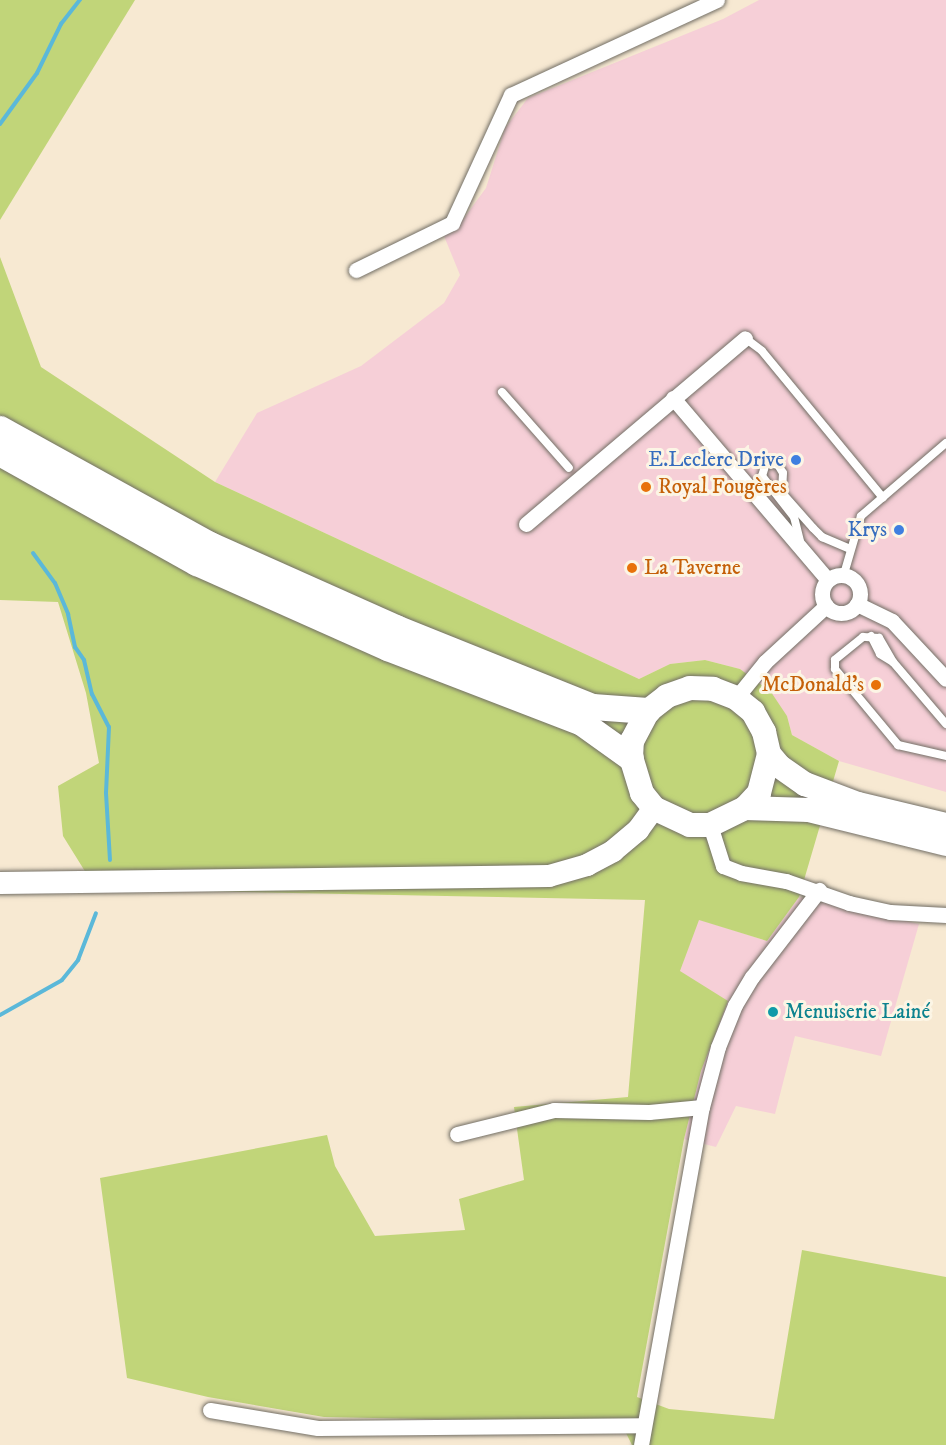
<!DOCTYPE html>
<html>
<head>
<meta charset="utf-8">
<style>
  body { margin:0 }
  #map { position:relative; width:946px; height:1445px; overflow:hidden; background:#f7e9d2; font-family:"IM FELL DW Pica",serif }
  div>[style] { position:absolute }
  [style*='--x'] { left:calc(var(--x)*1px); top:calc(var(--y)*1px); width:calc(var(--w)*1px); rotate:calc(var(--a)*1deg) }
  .built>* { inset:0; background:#f6cfd7 }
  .green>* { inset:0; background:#c1d579 }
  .stream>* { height:4px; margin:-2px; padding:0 2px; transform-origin:2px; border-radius:2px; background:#5bb8d9 }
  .roads { filter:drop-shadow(0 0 2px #726e65) drop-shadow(0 0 2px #726e65) }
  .service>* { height:8px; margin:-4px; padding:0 4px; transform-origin:4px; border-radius:4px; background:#fff }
  .minor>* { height:15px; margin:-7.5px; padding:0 7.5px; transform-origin:7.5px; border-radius:7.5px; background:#fff }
  .minor>.ring { margin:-7.5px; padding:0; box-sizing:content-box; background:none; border:15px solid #fff; border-radius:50% }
  .secondary>* { height:22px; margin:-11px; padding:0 11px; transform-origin:11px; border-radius:11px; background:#fff }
  .primary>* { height:24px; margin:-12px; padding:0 12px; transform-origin:12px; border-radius:12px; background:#fff }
  .trunk>* { height:26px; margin:-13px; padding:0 13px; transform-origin:13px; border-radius:13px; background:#fff }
  .dots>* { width:16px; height:16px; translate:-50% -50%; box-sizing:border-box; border:3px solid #fcf5e5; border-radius:50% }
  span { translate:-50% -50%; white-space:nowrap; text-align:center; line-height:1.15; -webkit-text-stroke:6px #fcf5e5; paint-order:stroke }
  .shop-label { font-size:21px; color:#366cbe }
  .right { translate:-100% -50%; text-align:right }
  .food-label { font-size:21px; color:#c56008 }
  .left { translate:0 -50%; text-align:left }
  .culture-label { font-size:21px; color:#0d838f }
</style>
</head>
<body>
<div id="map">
  <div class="built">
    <div style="clip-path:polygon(759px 0,946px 0,946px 792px,839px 761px,792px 735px,787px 716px,740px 669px,705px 660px,670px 664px,639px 679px,215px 482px,257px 413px,361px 366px,444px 303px,460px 275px,444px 236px,464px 218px,486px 188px,505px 128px,528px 98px,723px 19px)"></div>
    <div style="clip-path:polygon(799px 897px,919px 924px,881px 1056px,795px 1036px,775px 1114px,736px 1106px,716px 1147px,684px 1139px,701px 1071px,680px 971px,698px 919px,767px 941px)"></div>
  </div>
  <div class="green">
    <div style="clip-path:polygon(0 0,135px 0,0 220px)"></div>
    <div style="clip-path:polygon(0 257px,41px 367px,215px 482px,639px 679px,670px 664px,705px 660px,740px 669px,771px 692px,787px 716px,792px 735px,839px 761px,799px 897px,767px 941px,699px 920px,680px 971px,728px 1001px,701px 1071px,684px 1139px,637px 1397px,669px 1409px,774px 1419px,802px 1250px,946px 1277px,946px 1445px,632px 1445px,621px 1423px,324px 1417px,208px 1397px,127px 1378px,100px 1178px,327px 1135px,335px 1166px,375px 1236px,465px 1230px,459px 1199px,524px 1180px,514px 1107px,628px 1097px,645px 900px,96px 889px,63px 836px,58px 786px,99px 763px,86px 693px,58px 602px,0 600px)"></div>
  </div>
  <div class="stream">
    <div style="--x:0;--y:124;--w:63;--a:-54"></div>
    <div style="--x:37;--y:73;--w:55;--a:-63.9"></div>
    <div style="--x:61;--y:24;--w:31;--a:-52"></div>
    <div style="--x:33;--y:553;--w:37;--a:54"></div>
    <div style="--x:55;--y:583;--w:34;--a:67"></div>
    <div style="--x:68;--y:614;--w:34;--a:78"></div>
    <div style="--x:75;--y:647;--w:16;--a:55"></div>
    <div style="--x:84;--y:660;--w:35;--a:77"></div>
    <div style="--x:92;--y:694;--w:37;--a:63"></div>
    <div style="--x:109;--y:727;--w:66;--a:92.6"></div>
    <div style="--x:106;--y:793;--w:67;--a:86.6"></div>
    <div style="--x:0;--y:1015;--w:71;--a:-29.4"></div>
    <div style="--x:62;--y:980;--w:26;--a:-51"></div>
    <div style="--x:78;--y:960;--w:50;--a:-69"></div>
  </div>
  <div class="roads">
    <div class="service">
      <div style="--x:745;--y:338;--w:21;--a:37"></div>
      <div style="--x:762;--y:351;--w:190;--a:50.5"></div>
      <div style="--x:502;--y:392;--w:101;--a:48.6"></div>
      <div style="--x:800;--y:541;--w:25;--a:-104"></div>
      <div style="--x:794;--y:517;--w:52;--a:-128"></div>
      <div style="--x:762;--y:476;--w:14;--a:-73"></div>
      <div style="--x:766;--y:463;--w:12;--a:9"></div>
      <div style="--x:778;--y:465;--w:9;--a:58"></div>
      <div style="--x:783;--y:473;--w:20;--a:93"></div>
      <div style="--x:782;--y:493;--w:47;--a:48.5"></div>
      <div style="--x:813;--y:528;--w:13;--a:45"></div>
      <div style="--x:822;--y:537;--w:30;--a:23"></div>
      <div style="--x:844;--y:574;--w:60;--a:-73.7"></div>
      <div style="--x:861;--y:516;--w:112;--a:-40.7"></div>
      <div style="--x:871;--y:636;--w:20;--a:63"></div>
      <div style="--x:880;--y:654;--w:15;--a:32"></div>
      <div style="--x:946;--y:724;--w:82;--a:-130.5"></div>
      <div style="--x:893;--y:662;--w:28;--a:-120"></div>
      <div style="--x:879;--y:638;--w:16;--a:-176"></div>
      <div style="--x:863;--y:637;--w:36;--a:141"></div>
      <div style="--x:835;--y:660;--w:9;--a:90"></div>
      <div style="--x:835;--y:669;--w:99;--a:50.3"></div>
      <div style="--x:898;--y:745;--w:49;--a:12.9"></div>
    </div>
    <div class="minor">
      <div style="--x:356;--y:270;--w:107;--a:-26.1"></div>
      <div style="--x:452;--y:223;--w:141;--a:-65.3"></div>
      <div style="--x:511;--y:95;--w:227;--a:-24.8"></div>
      <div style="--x:673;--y:398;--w:238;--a:49.6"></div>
      <div style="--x:526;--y:524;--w:287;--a:-40.3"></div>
      <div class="ring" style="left:822px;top:575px;width:23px;height:23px"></div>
      <div style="--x:857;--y:604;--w:39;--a:26"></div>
      <div style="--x:892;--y:621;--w:79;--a:47"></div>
      <div style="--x:736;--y:698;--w:46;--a:-51.1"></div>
      <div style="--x:765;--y:662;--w:83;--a:-42.6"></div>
      <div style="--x:710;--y:825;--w:43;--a:72.4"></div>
      <div style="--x:723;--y:866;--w:19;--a:21"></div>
      <div style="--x:741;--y:873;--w:46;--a:10.1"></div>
      <div style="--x:786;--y:881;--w:67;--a:19.2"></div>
      <div style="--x:849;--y:903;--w:42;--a:12.4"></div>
      <div style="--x:890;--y:912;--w:56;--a:3.1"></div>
      <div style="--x:457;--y:1134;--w:100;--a:-13.9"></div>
      <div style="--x:554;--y:1110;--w:95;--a:1.2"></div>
      <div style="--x:649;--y:1112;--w:53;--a:-5.4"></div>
      <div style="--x:210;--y:1410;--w:109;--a:9.5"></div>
      <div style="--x:318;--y:1428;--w:326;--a:-0.5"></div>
      <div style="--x:641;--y:1445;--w:343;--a:-79.8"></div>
      <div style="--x:702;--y:1107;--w:62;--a:-75.1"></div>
      <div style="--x:718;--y:1047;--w:45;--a:-68"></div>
      <div style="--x:735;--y:1005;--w:33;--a:-59"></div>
      <div style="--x:752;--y:977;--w:110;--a:-52.4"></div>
    </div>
    <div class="secondary">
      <div style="--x:0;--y:883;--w:549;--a:-0.73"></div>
      <div style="--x:549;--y:876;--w:40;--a:-16"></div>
      <div style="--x:587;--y:865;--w:30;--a:-28"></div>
      <div style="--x:613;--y:851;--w:33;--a:-40"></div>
      <div style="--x:638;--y:830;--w:27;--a:-54"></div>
    </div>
    <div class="primary">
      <div style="--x:769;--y:754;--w:40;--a:104.4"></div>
      <div style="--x:759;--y:793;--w:21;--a:133"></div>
      <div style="--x:745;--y:808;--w:39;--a:154"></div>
      <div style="--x:710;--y:825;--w:20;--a:180"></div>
      <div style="--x:690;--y:825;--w:40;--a:-155"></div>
      <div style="--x:654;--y:808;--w:19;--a:-129"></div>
      <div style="--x:642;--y:793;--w:37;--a:-107"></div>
      <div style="--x:631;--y:758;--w:17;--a:-87"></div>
      <div style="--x:632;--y:741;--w:34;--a:-62"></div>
      <div style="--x:648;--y:711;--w:24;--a:-38"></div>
      <div style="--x:667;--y:696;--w:24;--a:-19"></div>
      <div style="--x:690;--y:688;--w:23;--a:2"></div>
      <div style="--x:713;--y:689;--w:25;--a:21"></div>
      <div style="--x:736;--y:698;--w:22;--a:39"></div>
      <div style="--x:753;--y:712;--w:23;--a:61"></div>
      <div style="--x:764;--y:732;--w:23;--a:77"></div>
      <div style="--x:769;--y:754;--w:16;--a:50"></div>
      <div style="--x:779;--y:766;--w:32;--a:35"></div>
      <div style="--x:805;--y:784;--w:57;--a:20.7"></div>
      <div style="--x:858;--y:804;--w:90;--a:13.4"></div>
      <div style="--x:745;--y:808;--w:64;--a:1.8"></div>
      <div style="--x:809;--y:810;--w:141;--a:13.9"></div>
    </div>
    <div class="trunk">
      <div style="--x:0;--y:429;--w:240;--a:28.9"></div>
      <div style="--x:210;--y:545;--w:204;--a:24"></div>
      <div style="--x:396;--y:628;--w:212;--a:21.9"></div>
      <div style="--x:593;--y:707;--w:55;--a:4.2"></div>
      <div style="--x:0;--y:453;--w:226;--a:29.2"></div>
      <div style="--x:197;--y:563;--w:209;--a:24"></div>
      <div style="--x:388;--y:648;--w:208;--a:21.1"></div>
      <div style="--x:582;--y:723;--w:60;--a:35.5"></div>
    </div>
  </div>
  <div class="dots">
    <div style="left:796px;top:460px;background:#3f7fe0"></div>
    <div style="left:646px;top:487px;background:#e8710a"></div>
    <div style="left:899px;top:530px;background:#3f7fe0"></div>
    <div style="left:632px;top:568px;background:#e8710a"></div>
    <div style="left:876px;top:685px;background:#e8710a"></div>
    <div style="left:773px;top:1012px;background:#0f9aa8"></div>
  </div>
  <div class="shop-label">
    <span class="right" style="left:784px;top:460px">E.Leclerc Drive</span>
    <span class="right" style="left:887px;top:530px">Krys</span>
  </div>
  <div class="food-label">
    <span class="left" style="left:658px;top:487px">Royal Fougères</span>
    <span class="left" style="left:644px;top:568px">La Taverne</span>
    <span class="right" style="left:864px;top:685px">McDonald's</span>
  </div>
  <div class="culture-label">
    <span class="left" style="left:785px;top:1012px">Menuiserie Lainé</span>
  </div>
</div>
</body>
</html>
